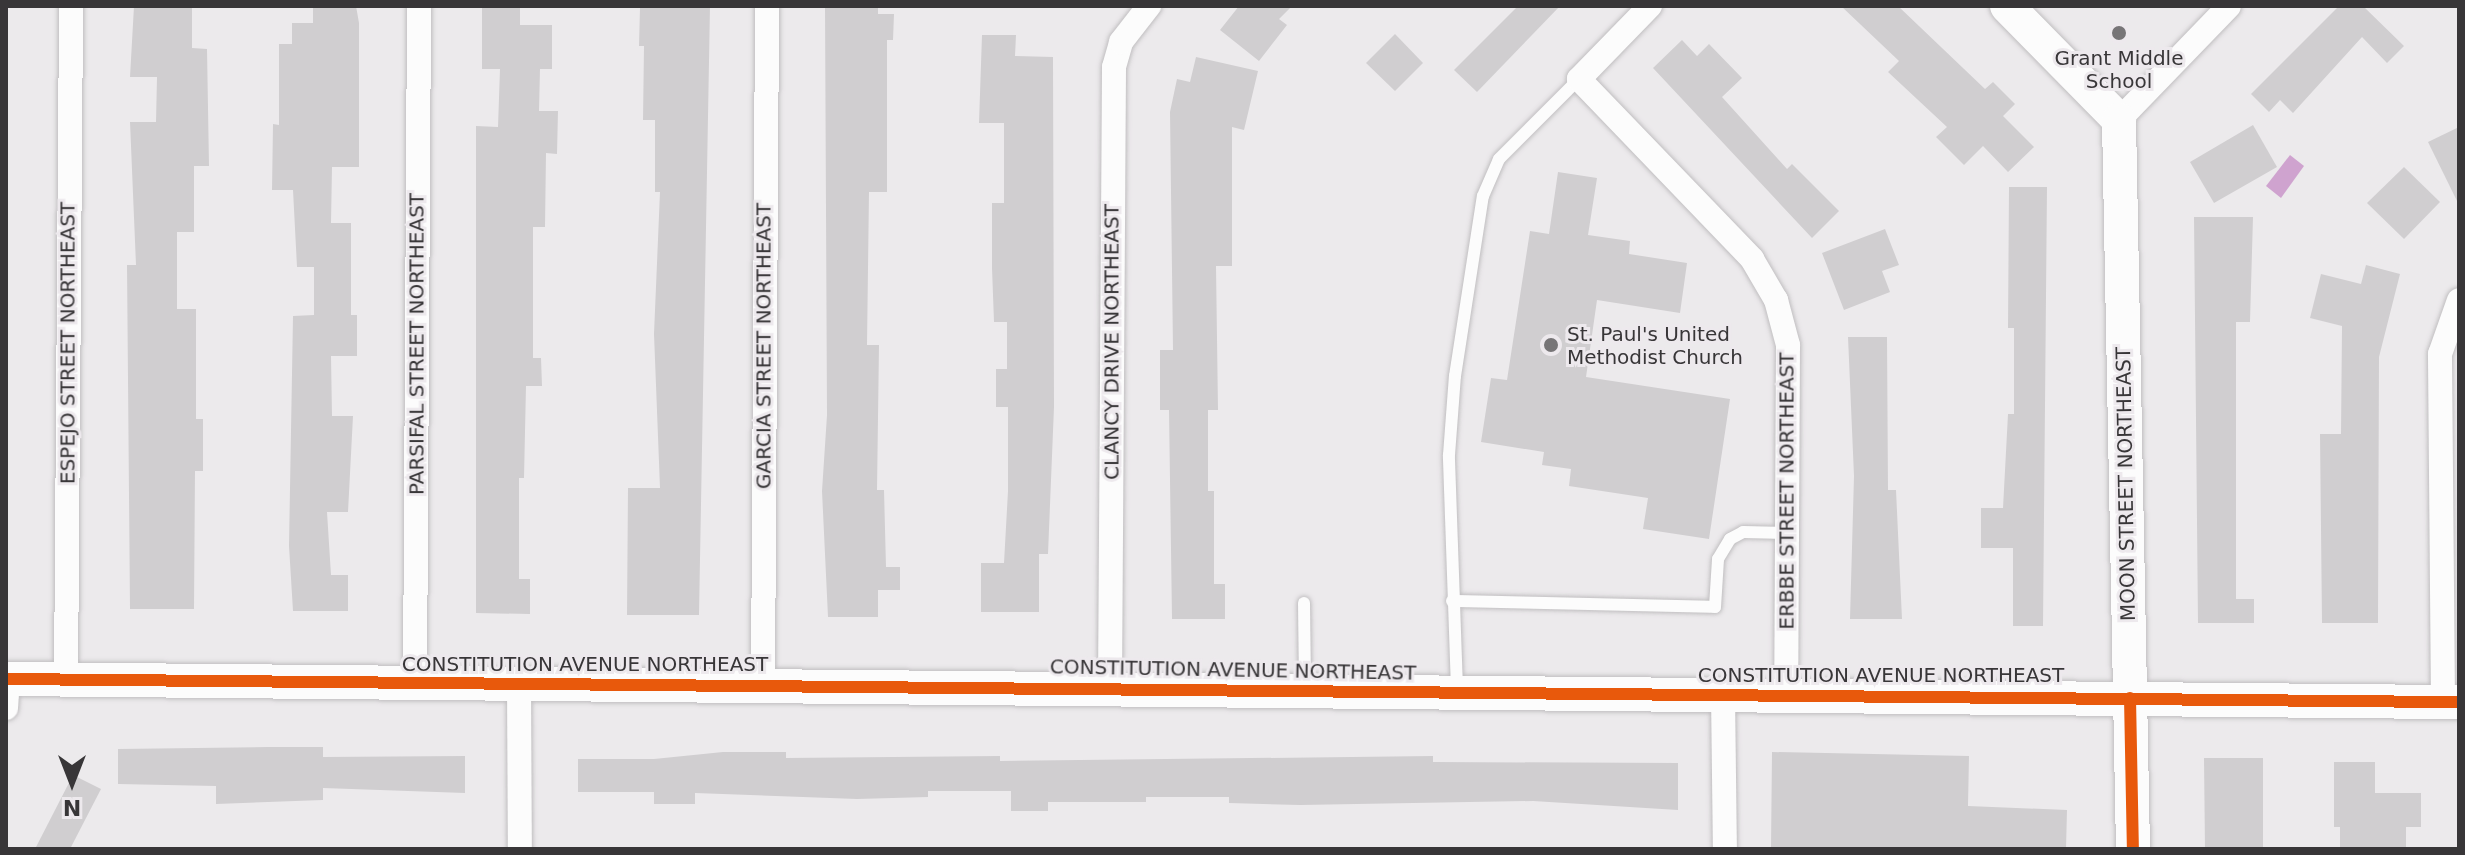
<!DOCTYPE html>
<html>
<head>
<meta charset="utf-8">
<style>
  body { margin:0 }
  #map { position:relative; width:2465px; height:855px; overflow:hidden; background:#eceaec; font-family:"DejaVu Sans",sans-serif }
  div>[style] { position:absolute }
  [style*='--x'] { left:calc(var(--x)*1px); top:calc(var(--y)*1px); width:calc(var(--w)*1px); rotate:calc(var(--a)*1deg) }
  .water>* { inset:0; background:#cfa3cf }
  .building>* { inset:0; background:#d0ced0 }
  .roads { filter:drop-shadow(0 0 2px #c0bec0) drop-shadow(0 0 2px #c0bec0) }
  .lane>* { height:12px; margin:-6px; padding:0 6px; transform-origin:6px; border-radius:6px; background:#fcfcfc }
  .street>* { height:24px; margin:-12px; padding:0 12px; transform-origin:12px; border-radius:12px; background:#fcfcfc }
  .secondary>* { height:34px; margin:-17px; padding:0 17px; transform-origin:17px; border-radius:17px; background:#fcfcfc }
  .cycleway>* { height:12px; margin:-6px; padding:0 6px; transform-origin:6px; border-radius:6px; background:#e8590c }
  .dots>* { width:22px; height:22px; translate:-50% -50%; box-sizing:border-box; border:4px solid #ede9ed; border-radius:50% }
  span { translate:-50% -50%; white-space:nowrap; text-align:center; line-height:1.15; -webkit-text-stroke:6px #ede9ed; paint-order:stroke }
  .poi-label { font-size:20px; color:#383638 }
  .left { translate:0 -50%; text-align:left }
  .street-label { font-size:20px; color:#383638 }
  .frame { position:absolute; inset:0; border:8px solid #383638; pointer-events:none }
  .north { position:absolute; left:32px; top:743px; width:80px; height:80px; -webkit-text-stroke:6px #ede9ed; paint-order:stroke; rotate:180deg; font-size:22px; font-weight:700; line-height:32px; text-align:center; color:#383638 }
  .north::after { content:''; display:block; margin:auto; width:28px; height:36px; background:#383638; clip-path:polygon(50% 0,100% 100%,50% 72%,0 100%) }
</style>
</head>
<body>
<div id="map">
  <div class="water">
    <div style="clip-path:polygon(2290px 155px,2304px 166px,2281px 198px,2266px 186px)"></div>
  </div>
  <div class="building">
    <div style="clip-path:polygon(134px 6px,192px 6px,192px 48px,207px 49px,209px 166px,194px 166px,194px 232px,177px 232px,177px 309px,196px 309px,196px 419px,203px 419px,203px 471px,195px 471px,194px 609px,130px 609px,127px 265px,136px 265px,130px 122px,156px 122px,157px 77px,130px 77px)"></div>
    <div style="clip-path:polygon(313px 6px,356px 6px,359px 23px,359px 167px,332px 167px,331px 223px,351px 223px,351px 315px,357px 315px,357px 356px,331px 356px,332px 416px,353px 416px,348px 512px,327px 512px,331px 575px,348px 575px,348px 611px,293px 611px,289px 546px,293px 316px,314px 315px,314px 267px,297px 267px,293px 190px,272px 190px,273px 124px,279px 125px,279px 44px,292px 44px,292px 23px,313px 23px)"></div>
    <div style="clip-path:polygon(482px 6px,520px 6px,520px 25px,552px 25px,552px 69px,540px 69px,539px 111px,558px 111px,557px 154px,546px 153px,545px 227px,533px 227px,533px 358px,541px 358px,542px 386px,526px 386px,524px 478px,519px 478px,519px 579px,530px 579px,530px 614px,476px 613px,476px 126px,498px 127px,500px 69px,482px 69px)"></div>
    <div style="clip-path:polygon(651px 6px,710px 6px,699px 615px,627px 615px,628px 488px,660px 488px,654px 334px,660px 192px,655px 192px,655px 120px,643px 120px,644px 46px,639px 46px,640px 8px)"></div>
    <div style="clip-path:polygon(825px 6px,878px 6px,878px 14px,894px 14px,893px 40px,887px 40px,887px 192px,869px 192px,867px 345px,879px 345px,877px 490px,884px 490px,886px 567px,900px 567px,900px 590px,878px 590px,878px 617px,828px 617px,822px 491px,827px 415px)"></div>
    <div style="clip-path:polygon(1239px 6px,1292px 6px,1279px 19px,1287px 25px,1259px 61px,1220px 30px)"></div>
    <div style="clip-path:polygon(1518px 6px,1560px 6px,1477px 92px,1454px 70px)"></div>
    <div style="clip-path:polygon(1841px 6px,1898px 6px,1985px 89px,1993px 82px,2015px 104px,2003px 116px,2034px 147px,2008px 172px,1983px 146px,1964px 165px,1936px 137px,1947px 127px,1888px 72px,1899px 61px)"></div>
    <div style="clip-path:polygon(2339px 6px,2363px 6px,2404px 46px,2387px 63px,2362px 37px,2293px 113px,2280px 100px,2269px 112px,2251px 94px)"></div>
    <div style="clip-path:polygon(1395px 34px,1423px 63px,1395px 91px,1366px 63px)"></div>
    <div style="clip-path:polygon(982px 35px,1016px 35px,1015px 56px,1053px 57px,1054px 407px,1048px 554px,1039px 554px,1039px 612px,981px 612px,981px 563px,1004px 563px,1008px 491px,1008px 407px,996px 407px,996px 369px,1007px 369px,1007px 322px,994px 322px,992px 268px,992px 203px,1004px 203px,1004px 123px,979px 123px)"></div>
    <div style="clip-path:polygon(1682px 40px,1697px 56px,1709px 44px,1742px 78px,1722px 97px,1787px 169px,1792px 164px,1839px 211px,1812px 238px,1653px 68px)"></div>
    <div style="clip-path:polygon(1196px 57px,1258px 71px,1244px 130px,1232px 127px,1232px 266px,1216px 266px,1218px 410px,1208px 410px,1208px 491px,1214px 491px,1214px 584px,1225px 584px,1225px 619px,1172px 619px,1169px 410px,1160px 410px,1160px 350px,1173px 350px,1170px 112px,1177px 79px,1190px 82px)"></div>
    <div style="clip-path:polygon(2253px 125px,2277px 167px,2214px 203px,2190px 162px)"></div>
    <div style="clip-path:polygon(2459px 127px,2459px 205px,2428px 142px)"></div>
    <div style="clip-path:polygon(2404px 167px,2440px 202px,2404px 239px,2367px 203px)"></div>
    <div style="clip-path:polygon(1558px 172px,1597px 178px,1588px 235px,1630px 241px,1629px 254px,1687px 263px,1680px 313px,1597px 300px,1586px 377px,1730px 399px,1709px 539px,1643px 529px,1648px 498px,1569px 486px,1571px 469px,1542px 465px,1544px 452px,1481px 442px,1491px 378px,1507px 380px,1530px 231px,1549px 234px)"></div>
    <div style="clip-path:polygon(2009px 187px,2047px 187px,2043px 626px,2013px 626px,2013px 548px,1981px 548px,1981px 508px,2003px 508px,2008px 414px,2014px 414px,2014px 328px,2008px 328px)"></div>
    <div style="clip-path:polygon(2194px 217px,2253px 217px,2250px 322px,2236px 322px,2236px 599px,2254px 599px,2254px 623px,2198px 623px)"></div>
    <div style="clip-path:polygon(1885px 229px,1899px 265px,1882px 271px,1890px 292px,1844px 310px,1822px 253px)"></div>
    <div style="clip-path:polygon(2366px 265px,2400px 274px,2379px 357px,2378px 623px,2322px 623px,2320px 434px,2341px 434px,2342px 326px,2310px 318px,2321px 274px,2361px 284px)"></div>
    <div style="clip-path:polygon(1848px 337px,1887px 337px,1888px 490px,1896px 490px,1902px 619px,1850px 619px,1854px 476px)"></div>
    <div style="clip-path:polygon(268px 747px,323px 747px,323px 757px,465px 756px,465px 793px,323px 788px,323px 800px,216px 804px,216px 786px,118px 784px,118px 749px)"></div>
    <div style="clip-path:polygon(723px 752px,786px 752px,786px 758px,1000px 756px,1000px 761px,1433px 756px,1433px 762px,1678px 763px,1678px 810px,1533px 801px,1300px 805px,1229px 803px,1229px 797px,1146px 797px,1146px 802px,1048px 802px,1048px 811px,1011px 811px,1011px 791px,928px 791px,928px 797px,857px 799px,695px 793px,695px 804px,654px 804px,654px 792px,578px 792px,578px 759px,654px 759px)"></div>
    <div style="clip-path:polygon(1772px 752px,1969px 756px,1968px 806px,2067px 810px,2066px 849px,1771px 849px)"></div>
    <div style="clip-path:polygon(2204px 758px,2263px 758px,2263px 849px,2205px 849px)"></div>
    <div style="clip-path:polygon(2334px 762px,2375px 762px,2375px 793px,2421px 793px,2421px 827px,2406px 827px,2406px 849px,2340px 849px,2340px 827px,2334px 827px)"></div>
    <div style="clip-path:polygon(73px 775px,101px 789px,70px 849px,35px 849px)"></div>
  </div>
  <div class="roads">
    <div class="lane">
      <div style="--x:1452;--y:601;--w:263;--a:1.3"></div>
      <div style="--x:1715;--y:607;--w:48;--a:-86.4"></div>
      <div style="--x:1718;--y:559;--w:23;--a:-59"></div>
      <div style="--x:1730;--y:539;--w:15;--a:-28"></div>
      <div style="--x:1743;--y:532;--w:44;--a:1.3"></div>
      <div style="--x:1304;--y:603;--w:84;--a:89.3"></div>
      <div style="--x:1457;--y:689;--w:234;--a:-92"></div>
      <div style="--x:1449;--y:455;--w:79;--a:-85.7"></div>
      <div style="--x:1455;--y:376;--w:182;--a:-81.2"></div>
      <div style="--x:1483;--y:196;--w:40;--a:-66.6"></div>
      <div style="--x:1499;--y:159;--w:113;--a:-45"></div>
    </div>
    <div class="street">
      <div style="--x:1650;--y:6;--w:102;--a:134.2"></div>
      <div style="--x:1579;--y:79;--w:250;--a:46.1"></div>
      <div style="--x:1752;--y:259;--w:48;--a:59.7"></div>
      <div style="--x:1776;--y:300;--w:47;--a:75.1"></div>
      <div style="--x:1788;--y:345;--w:349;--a:90.3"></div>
      <div style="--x:2119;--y:120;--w:158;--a:-46"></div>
      <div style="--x:66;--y:680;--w:674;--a:-89.57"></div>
      <div style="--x:415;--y:682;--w:676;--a:-89.66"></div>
      <div style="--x:519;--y:683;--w:166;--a:89.7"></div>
      <div style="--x:763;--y:685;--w:679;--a:-89.66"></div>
      <div style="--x:1110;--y:688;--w:621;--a:-89.63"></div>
      <div style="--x:1114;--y:67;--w:26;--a:-74"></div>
      <div style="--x:1121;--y:42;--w:46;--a:-52.1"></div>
      <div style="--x:1723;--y:694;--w:155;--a:89.3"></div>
      <div style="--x:2443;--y:702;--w:348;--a:-90.5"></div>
      <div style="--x:2440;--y:354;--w:57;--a:-70.6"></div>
      <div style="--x:6;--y:708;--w:29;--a:-86"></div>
    </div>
    <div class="secondary">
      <div style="--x:2007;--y:6;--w:160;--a:45.5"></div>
      <div style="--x:2119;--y:120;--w:729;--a:88.9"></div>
      <div style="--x:6;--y:679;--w:2453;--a:0.54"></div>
    </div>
  </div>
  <div class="cycleway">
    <div style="--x:6;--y:679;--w:2453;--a:0.54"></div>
    <div style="--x:2130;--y:698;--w:151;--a:88.9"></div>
  </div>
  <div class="dots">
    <div style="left:2119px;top:33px;background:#777577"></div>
    <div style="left:1551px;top:345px;background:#777577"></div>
  </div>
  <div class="poi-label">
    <span style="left:2119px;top:70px">Grant Middle<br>School</span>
    <span class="left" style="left:1567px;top:346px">St. Paul's United<br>Methodist Church</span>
  </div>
  <div class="street-label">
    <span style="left:1112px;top:342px;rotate:-90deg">CLANCY DRIVE NORTHEAST</span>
    <span style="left:68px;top:343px;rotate:-90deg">ESPEJO STREET NORTHEAST</span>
    <span style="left:417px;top:344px;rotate:-90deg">PARSIFAL STREET NORTHEAST</span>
    <span style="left:764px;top:346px;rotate:-90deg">GARCIA STREET NORTHEAST</span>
    <span style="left:2126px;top:484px;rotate:-91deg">MOON STREET NORTHEAST</span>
    <span style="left:1787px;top:491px;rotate:-90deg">ERBBE STREET NORTHEAST</span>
    <span style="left:585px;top:664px">CONSTITUTION AVENUE NORTHEAST</span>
    <span style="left:1233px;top:670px;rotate:1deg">CONSTITUTION AVENUE NORTHEAST</span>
    <span style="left:1881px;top:675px">CONSTITUTION AVENUE NORTHEAST</span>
  </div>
  <div class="frame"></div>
  <div class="north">N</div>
</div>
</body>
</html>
